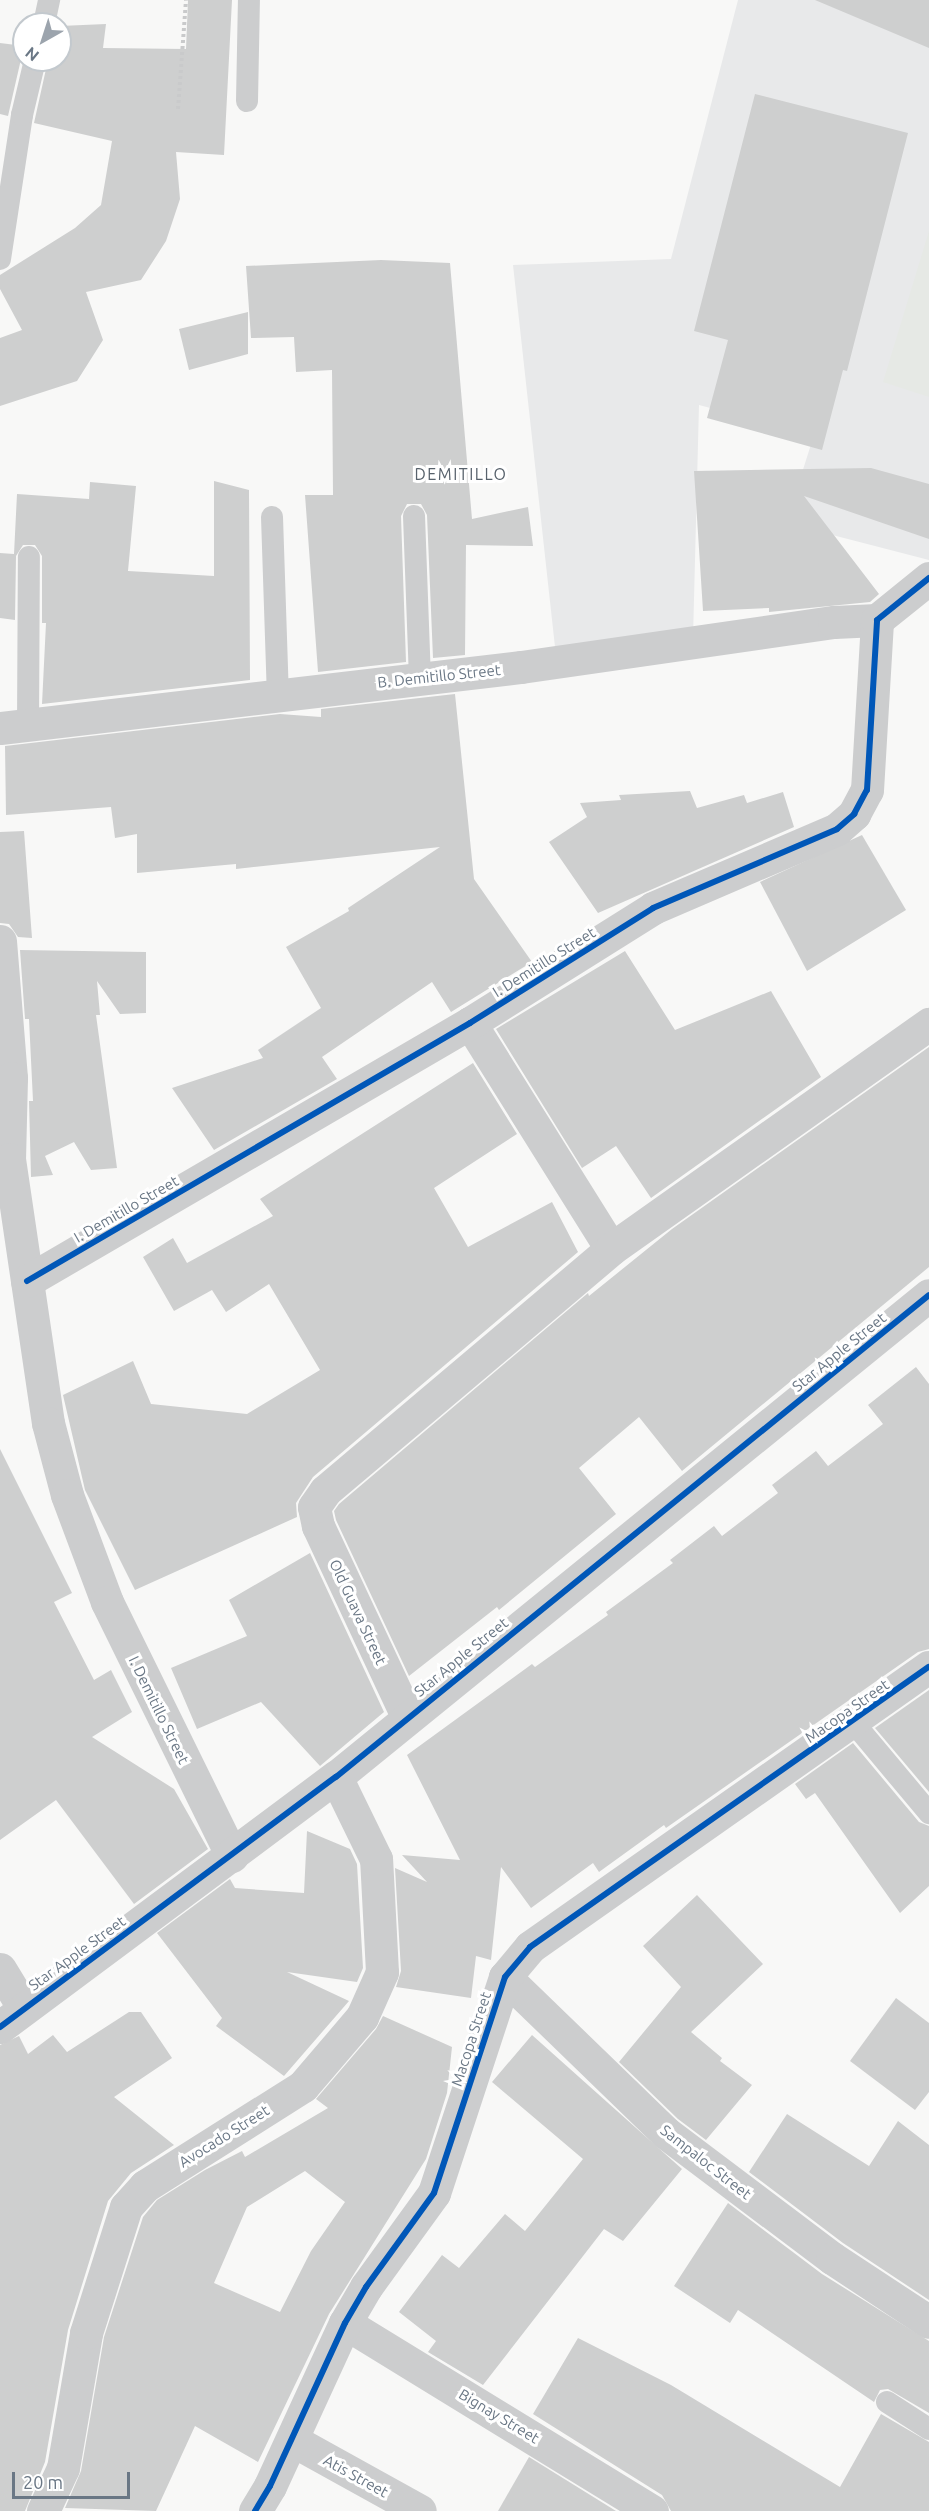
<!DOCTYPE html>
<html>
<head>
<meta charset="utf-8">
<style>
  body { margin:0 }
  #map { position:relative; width:929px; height:2511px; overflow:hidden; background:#f8f8f7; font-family:Ubuntu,sans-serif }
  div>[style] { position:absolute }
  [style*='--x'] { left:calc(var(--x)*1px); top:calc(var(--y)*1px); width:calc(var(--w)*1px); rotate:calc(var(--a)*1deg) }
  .built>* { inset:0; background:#e8e9ea }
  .green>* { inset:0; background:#e6e9e5 }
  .building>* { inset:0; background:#cecfcf }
  .path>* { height:4px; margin-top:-2px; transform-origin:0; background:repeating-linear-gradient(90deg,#c9cacb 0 3px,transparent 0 6px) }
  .service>* { height:22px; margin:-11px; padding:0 11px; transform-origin:11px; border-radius:11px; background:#cccdce }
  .minor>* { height:33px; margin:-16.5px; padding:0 16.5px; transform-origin:16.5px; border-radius:16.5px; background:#cccdce }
  .cycleway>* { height:6px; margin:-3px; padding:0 3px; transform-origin:3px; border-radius:3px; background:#0057b8 }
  span { translate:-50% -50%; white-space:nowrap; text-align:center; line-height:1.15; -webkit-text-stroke:6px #fff; paint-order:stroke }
  .street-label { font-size:15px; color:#6a7785 }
  .neighbourhood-label { font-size:16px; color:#57616b; letter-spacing:1.5px }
  .north { position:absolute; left:12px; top:12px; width:60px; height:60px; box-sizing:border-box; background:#fff; border:2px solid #c3c9ce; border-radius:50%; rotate:219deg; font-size:16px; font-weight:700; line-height:24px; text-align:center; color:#6a7785 }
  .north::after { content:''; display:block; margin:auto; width:21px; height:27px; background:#9ca4ad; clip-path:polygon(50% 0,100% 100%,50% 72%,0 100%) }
  .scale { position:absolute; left:12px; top:2472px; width:118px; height:27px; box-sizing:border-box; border:3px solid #6a7785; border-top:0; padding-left:8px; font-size:18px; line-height:21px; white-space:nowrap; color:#6a7785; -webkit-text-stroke:4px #fff; paint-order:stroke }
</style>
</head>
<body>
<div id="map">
  <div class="built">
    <div style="clip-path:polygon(738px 0,929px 0,929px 560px,786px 523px,814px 435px,699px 405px,693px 638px,556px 656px,513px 265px,671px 259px)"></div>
  </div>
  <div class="green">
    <div style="clip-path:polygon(929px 231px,929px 397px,883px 382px)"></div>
  </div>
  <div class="building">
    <div style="clip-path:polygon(188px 0,232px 0,224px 155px,176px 152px,180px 199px,166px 241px,141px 280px,86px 292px,103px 340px,77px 381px,0 406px,0 338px,22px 330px,0 289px,0 275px,75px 228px,101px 205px,112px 141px,34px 123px,48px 60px,60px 60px,60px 26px,106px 24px,103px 48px,186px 49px)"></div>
    <div style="clip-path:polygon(815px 0,929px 0,929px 48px)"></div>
    <div style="clip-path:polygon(0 43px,24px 46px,8px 116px,0 114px)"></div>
    <div style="clip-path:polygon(755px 94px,908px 133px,847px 371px,843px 370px,822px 450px,707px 418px,728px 340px,694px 331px)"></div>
    <div style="clip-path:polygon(381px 260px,450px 263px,472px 519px,528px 507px,533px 546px,466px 545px,465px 655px,433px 658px,427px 515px,421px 504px,407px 504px,401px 516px,406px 662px,318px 672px,305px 495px,333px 495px,332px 370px,296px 372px,294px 337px,251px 338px,246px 266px)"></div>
    <div style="clip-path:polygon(248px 312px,248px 354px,189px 370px,179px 329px)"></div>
    <div style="clip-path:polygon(871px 468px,929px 484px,929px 539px,804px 496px,879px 594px,870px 602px,769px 612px,769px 608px,703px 611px,694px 471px)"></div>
    <div style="clip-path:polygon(214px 481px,249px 490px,250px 680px,42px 704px,46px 623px,42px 623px,42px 556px,35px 545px,23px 545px,16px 556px,15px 620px,0 618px,0 553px,14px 554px,17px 494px,89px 499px,90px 482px,136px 486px,128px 571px,214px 576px)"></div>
    <div style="clip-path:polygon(455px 694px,474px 879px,532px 962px,451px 1012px,432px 982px,322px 1057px,337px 1079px,214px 1150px,172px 1088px,263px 1058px,258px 1050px,321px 1008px,286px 947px,349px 911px,348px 908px,440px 847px,236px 869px,236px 864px,137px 873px,137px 834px,115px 838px,111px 807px,6px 815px,5px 746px,280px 714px,321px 717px,321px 709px)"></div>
    <div style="clip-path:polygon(690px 791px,697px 808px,744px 795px,747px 803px,783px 792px,794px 827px,598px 913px,549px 842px,587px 817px,580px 803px,621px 800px,619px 795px)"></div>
    <div style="clip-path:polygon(24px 831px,32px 938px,18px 937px,9px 924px,0 923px,0 832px)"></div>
    <div style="clip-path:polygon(862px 835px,906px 910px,807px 971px,760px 882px)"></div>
    <div style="clip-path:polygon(20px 950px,146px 952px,146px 1013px,120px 1014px,97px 981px,100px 1015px,96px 1015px,117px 1168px,91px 1170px,74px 1142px,45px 1156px,53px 1175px,31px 1177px,29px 1101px,33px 1101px,29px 1019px,25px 1019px)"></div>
    <div style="clip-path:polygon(625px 951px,675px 1030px,771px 991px,821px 1077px,651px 1198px,616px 1146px,582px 1168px,496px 1029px)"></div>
    <div style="clip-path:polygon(929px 1047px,929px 1267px,682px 1471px,639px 1417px,579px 1468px,616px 1514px,499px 1610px,497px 1607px,409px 1676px,336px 1520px,334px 1511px,339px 1504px,588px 1293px,589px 1296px,672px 1229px)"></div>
    <div style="clip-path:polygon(473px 1063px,517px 1134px,434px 1188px,468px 1247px,552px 1202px,578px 1252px,313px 1477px,296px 1503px,297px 1517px,135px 1590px,85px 1490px,63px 1395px,133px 1361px,151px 1404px,247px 1414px,320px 1370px,269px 1284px,226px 1312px,212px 1290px,174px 1311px,143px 1257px,173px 1238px,187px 1263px,273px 1216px,260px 1199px)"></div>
    <div style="clip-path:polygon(916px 1367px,929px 1384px,929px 1649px,918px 1652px,666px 1828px,664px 1825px,599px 1872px,593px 1863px,531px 1908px,501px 1867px,491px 1960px,476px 1956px,471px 1998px,396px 1987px,401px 1971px,395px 1868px,427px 1882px,402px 1855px,460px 1860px,407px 1755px,532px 1664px,535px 1667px,608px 1615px,606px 1612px,673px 1563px,670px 1560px,714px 1526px,722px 1536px,778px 1493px,772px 1485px,816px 1451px,828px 1466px,883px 1424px,868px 1405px)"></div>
    <div style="clip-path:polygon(0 1449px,72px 1593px,54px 1602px,94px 1680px,111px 1670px,132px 1712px,92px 1737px,174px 1789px,208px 1849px,134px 1904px,56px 1800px,0 1840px)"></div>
    <div style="clip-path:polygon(310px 1553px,384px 1712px,320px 1766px,261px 1702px,197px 1729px,171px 1668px,247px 1636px,229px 1600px)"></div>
    <div style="clip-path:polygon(929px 1690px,929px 1792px,875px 1728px)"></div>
    <div style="clip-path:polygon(853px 1743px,919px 1822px,929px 1826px,929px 1886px,900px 1913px,815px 1793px,806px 1799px,795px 1784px)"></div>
    <div style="clip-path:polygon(307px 1831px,350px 1849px,357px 1864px,363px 1968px,357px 1982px,287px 1972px,349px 2001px,284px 2076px,216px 2026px,222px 2018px,157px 1933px,230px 1879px,235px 1888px,304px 1893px)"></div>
    <div style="clip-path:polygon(697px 1895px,763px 1964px,691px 2032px,722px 2058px,720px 2061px,752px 2085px,706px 2140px,678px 2119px,619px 2062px,681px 1987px,643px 1946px)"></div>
    <div style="clip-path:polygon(896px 1998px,929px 2023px,929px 2092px,915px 2110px,850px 2061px)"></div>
    <div style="clip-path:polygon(129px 2012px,141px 2012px,172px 2058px,114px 2097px,174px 2145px,131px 2173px,108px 2201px,68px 2330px,45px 2462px,25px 2511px,0 2511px,0 2045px,19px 2036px,28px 2054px,53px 2035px,67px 2052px)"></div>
    <div style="clip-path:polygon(evenodd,383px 2016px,452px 2047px,447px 2093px,426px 2159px,329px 2314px,258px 2462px,195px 2426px,156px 2511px,65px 2508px,81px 2471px,104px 2337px,143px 2217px,157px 2200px,205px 2170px,242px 2151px,245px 2157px,328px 2108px,316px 2099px,376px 2029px,383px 2016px,305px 2171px,345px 2202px,311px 2251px,280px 2312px,214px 2283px,247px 2207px,305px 2171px)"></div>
    <div style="clip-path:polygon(532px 2035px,682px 2169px,623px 2241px,604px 2229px,483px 2385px,428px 2352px,436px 2341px,399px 2312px,442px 2255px,459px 2268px,505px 2214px,525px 2231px,583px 2159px,492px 2082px)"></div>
    <div style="clip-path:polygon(787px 2114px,869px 2166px,898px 2121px,929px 2145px,929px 2300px,843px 2243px,749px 2172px)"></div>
    <div style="clip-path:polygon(728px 2203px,822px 2274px,929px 2341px,929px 2413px,888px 2389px,880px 2390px,874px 2402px,738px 2310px,730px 2323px,674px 2286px)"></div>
    <div style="clip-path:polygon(578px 2338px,671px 2385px,840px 2487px,881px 2414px,929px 2442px,929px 2511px,671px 2511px,662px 2495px,533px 2414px)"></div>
    <div style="clip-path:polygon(529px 2457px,616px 2511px,498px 2511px)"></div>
  </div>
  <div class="path">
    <div style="--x:178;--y:109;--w:109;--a:-85.8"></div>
  </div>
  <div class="service">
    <div style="--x:44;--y:24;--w:25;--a:-78"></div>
    <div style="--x:247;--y:101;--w:101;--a:-88.9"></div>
    <div style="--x:0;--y:259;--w:146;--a:-81.3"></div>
    <div style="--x:22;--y:115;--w:57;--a:-76.7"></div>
    <div style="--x:414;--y:516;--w:162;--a:87.9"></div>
    <div style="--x:272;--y:517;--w:178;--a:88.1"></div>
    <div style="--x:28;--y:726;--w:169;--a:-89.7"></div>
    <div style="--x:853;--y:1722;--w:119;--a:50.1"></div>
    <div style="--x:887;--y:2402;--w:50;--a:32.7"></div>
  </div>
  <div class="minor">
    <div style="--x:0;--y:728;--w:525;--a:-6.68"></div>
    <div style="--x:521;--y:667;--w:316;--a:-8.2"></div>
    <div style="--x:834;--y:622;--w:43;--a:-2.7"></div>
    <div style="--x:0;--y:941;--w:137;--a:85.4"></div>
    <div style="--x:11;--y:1078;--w:81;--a:91.4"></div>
    <div style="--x:9;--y:1159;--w:267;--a:81.6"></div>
    <div style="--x:48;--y:1423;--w:74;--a:75.2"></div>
    <div style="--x:67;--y:1495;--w:114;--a:69.5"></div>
    <div style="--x:107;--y:1602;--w:283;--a:63.8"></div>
    <div style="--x:470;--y:1023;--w:266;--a:58"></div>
    <div style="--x:27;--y:1281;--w:513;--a:-30.22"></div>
    <div style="--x:470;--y:1023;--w:216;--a:-32.1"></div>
    <div style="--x:653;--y:908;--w:200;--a:-23.2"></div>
    <div style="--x:837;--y:829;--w:23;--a:-41"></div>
    <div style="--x:854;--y:814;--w:27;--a:-62"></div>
    <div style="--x:867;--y:790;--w:170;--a:-86.6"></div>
    <div style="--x:877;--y:620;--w:67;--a:-38.9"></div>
    <div style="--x:407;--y:1716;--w:210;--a:-115.1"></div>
    <div style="--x:318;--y:1526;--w:19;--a:-102"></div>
    <div style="--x:314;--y:1507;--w:19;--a:-55"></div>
    <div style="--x:325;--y:1491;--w:375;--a:-40.2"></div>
    <div style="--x:611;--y:1249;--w:390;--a:-35.3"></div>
    <div style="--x:0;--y:1969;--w:44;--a:58.8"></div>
    <div style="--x:505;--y:1977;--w:224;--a:44.1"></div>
    <div style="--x:666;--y:2133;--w:208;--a:37"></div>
    <div style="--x:832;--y:2258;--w:116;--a:33.4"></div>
    <div style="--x:0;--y:2027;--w:419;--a:-36.7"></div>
    <div style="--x:336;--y:1777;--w:764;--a:-39.1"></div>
    <div style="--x:345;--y:2323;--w:360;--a:31.5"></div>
    <div style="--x:292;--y:2440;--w:146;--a:29"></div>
    <div style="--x:43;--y:2511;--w:47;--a:-65.1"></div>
    <div style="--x:63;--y:2468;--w:137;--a:-80.3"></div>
    <div style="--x:86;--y:2333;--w:132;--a:-72.4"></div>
    <div style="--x:126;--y:2207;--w:28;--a:-48"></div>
    <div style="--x:145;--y:2186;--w:187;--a:-32.3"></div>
    <div style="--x:303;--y:2086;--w:91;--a:-49.5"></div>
    <div style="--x:362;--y:2017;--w:49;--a:-66"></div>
    <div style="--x:382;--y:1972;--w:113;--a:-93"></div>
    <div style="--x:376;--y:1859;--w:91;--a:-116"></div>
    <div style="--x:255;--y:2511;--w:29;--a:-59"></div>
    <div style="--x:270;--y:2486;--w:179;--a:-65.3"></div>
    <div style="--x:345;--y:2323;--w:42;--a:-59.7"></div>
    <div style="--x:366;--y:2287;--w:116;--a:-54.1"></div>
    <div style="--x:434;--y:2193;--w:227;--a:-71.8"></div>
    <div style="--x:505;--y:1977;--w:39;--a:-50"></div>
    <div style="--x:530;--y:1947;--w:487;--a:-35.1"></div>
  </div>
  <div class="cycleway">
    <div style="--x:27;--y:1281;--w:513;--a:-30.22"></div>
    <div style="--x:470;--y:1023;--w:216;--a:-32.1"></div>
    <div style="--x:653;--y:908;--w:200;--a:-23.2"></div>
    <div style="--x:837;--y:829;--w:23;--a:-41"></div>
    <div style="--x:854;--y:814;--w:27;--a:-62"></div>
    <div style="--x:867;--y:790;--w:170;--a:-86.6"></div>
    <div style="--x:877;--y:620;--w:67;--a:-38.9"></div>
    <div style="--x:0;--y:2027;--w:419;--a:-36.7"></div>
    <div style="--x:336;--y:1777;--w:764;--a:-39.1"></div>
    <div style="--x:255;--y:2511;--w:29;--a:-59"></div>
    <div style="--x:270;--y:2486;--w:179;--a:-65.3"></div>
    <div style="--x:345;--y:2323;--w:42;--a:-59.7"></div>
    <div style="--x:366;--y:2287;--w:116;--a:-54.1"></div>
    <div style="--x:434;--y:2193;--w:227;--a:-71.8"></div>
    <div style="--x:505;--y:1977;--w:39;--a:-50"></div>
    <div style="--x:530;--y:1947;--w:487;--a:-35.1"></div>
  </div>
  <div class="street-label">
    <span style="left:439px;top:676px;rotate:-6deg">B. Demitillo Street</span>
    <span style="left:544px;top:962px;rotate:-32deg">I. Demitillo Street</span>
    <span style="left:126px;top:1209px;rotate:-30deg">I. Demitillo Street</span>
    <span style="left:839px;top:1352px;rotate:-39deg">Star Apple Street</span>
    <span style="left:358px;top:1612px;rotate:65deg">Old Guava Street</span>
    <span style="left:461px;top:1657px;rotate:-39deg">Star Apple Street</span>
    <span style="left:159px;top:1710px;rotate:64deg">I. Demitillo Street</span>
    <span style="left:847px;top:1711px;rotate:-35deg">Macopa Street</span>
    <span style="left:77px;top:1953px;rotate:-36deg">Star Apple Street</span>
    <span style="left:471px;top:2039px;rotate:-72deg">Macopa Street</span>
    <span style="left:224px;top:2136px;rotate:-32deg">Avocado Street</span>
    <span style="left:706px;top:2162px;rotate:38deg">Sampaloc Street</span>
    <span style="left:499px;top:2416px;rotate:31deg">Bignay Street</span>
    <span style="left:356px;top:2476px;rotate:29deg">Atis Street</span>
  </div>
  <div class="neighbourhood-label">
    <span style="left:461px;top:474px">DEMITILLO</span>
  </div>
  <div class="north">N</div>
  <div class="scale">20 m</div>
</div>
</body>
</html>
